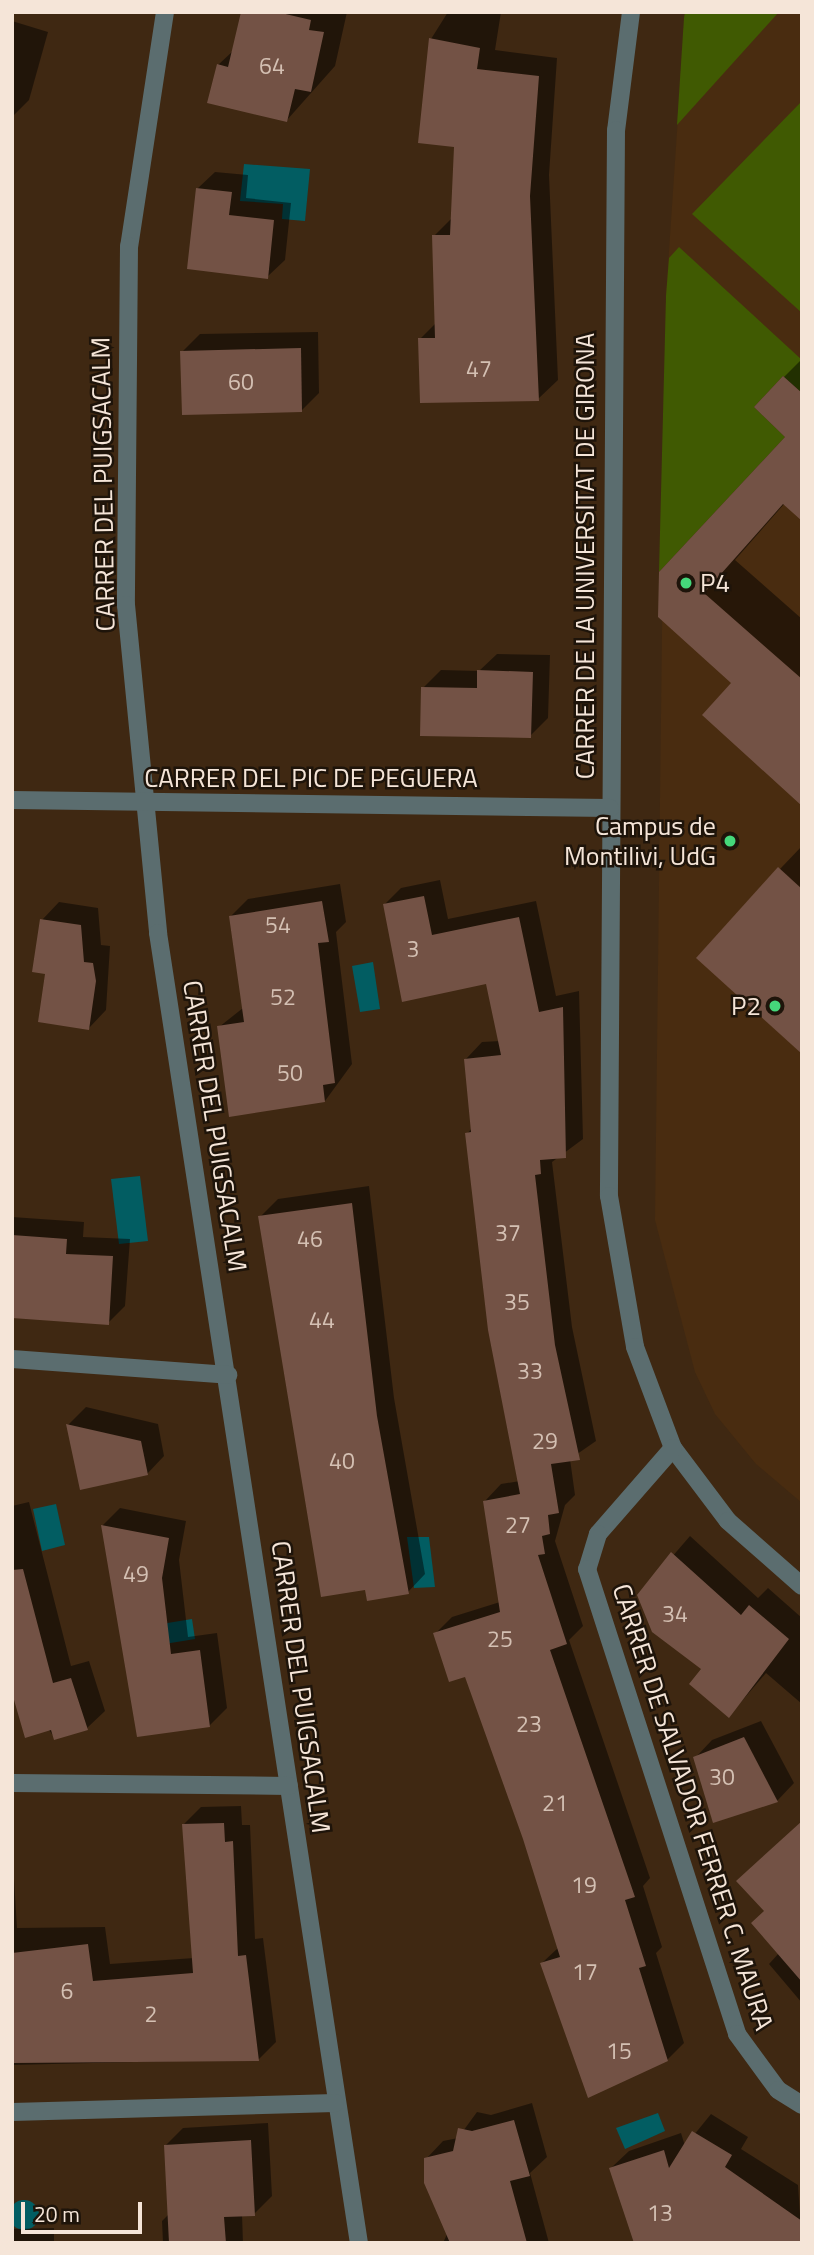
<!DOCTYPE html>
<html>
<head>
<meta charset="utf-8">
<style>
  body { margin:0 }
  #map { position:relative; width:814px; height:2255px; overflow:hidden; background:#3f2812; font-family:"Titillium Web",sans-serif }
  div>[style] { position:absolute }
  [style*='--x'] { left:calc(var(--x)*1px); top:calc(var(--y)*1px); width:calc(var(--w)*1px); rotate:calc(var(--a)*1deg) }
  .built>* { inset:0; background:#492c10 }
  .green>* { inset:0; background:#405a02 }
  .water>* { inset:0; background:#025d62 }
  .round { border-radius:50% }
  .shadow>* { inset:0; background:#0007 }
  .building>* { inset:0; background:#735245 }
  .minor>* { height:18px; margin:-9px; padding:0 9px; transform-origin:9px; border-radius:9px; background:#5b6d6f }
  .dots>* { width:19px; height:19px; translate:-50% -50%; box-sizing:border-box; border:4px solid #1e140a; border-radius:50% }
  span { translate:-50% -50%; white-space:nowrap; text-align:center; line-height:1.15; -webkit-text-stroke:5px #1e140a; paint-order:stroke }
  .number-label { font-size:23px; color:#d4c0b3 }
  .number-label span { -webkit-text-stroke-width:0 }
  .street-label { font-size:26px; color:#f5e5d8 }
  .poi-label { font-size:26px; color:#f5e5d8 }
  .left { translate:0 -50%; text-align:left }
  .right { translate:-100% -50%; text-align:right }
  .frame { position:absolute; inset:0; border:14px solid #f5e5d8; pointer-events:none }
  .scale { position:absolute; left:21px; top:2202px; width:121px; height:32px; box-sizing:border-box; border:4px solid #f5e5d8; border-top:0; padding-left:9px; font-size:21px; line-height:24px; white-space:nowrap; color:#f5e5d8; -webkit-text-stroke:5px #1e140a; paint-order:stroke }
</style>
</head>
<body>
<div id="map">
  <div class="built">
    <div style="clip-path:polygon(685px 12px,802px 12px,802px 1503px,756px 1464px,715px 1414px,695px 1372px,655px 1220px,666px 296px)"></div>
  </div>
  <div class="green">
    <div style="clip-path:polygon(685px 12px,779px 12px,677px 125px,684px 18px)"></div>
    <div style="clip-path:polygon(802px 101px,802px 313px,692px 214px)"></div>
    <div style="clip-path:polygon(679px 247px,802px 360px,802px 393px,783px 376px,754px 407px,785px 437px,659px 572px,666px 296px,669px 258px)"></div>
  </div>
  <div class="water">
    <div style="clip-path:polygon(244px 164px,310px 169px,305px 221px,282px 219px,283px 204px,240px 201px)"></div>
    <div style="clip-path:polygon(373px 962px,380px 1009px,360px 1012px,352px 966px)"></div>
    <div style="clip-path:polygon(140px 1176px,148px 1241px,119px 1244px,111px 1179px)"></div>
    <div style="clip-path:polygon(56px 1504px,65px 1545px,42px 1551px,33px 1509px)"></div>
    <div style="clip-path:polygon(407px 1537px,429px 1537px,435px 1587px,414px 1588px)"></div>
    <div style="clip-path:polygon(192px 1619px,195px 1639px,146px 1647px,143px 1627px)"></div>
    <div style="clip-path:polygon(658px 2113px,665px 2131px,625px 2149px,616px 2128px)"></div>
    <div class="round" style="left:9px;top:2200px;width:30px;height:30px"></div>
  </div>
  <div class="shadow">
    <div style="clip-path:polygon(242px 12px,347px 12px,335px 66px,287px 120px,218px 65px,234px 50px)"></div>
    <div style="clip-path:polygon(448px 12px,501px 12px,495px 50px,557px 58px,549px 175px,558px 380px,538px 399px,420px 339px,436px 323px,434px 236px,452px 218px,455px 145px,431px 39px)"></div>
    <div style="clip-path:polygon(12px 21px,48px 32px,29px 100px,12px 117px)"></div>
    <div style="clip-path:polygon(215px 172px,248px 175px,246px 198px,291px 203px,285px 260px,267px 277px,197px 189px)"></div>
    <div style="clip-path:polygon(318px 332px,319px 393px,301px 411px,182px 352px,200px 334px)"></div>
    <div style="clip-path:polygon(802px 359px,802px 518px,785px 503px,735px 560px,802px 619px,802px 804px,734px 683px,660px 616px,788px 437px,784px 377px)"></div>
    <div style="clip-path:polygon(497px 654px,550px 655px,548px 718px,530px 736px,423px 688px,441px 670px,479px 671px)"></div>
    <div style="clip-path:polygon(802px 846px,802px 1052px,780px 869px)"></div>
    <div style="clip-path:polygon(440px 880px,448px 919px,536px 901px,556px 996px,579px 991px,583px 1139px,552px 1162px,572px 1327px,596px 1441px,570px 1459px,575px 1495px,565px 1505px,555px 1541px,583px 1626px,569px 1640px,650px 1878px,643px 1886px,662px 1947px,656px 1953px,684px 2043px,667px 2060px,542px 1963px,559px 1947px,525px 1838px,466px 1675px,435px 1634px,452px 1617px,500px 1602px,485px 1501px,501px 1484px,520px 1481px,467px 1134px,472px 1128px,466px 1059px,482px 1042px,500px 1041px,487px 982px,384px 905px,401px 888px)"></div>
    <div style="clip-path:polygon(340px 884px,346px 922px,336px 932px,352px 1064px,325px 1101px,219px 1027px,243px 1008px,231px 916px,248px 899px)"></div>
    <div style="clip-path:polygon(59px 902px,98px 908px,101px 945px,110px 946px,106px 1010px,89px 1028px,47px 972px,42px 920px)"></div>
    <div style="clip-path:polygon(369px 1186px,394px 1398px,425px 1574px,408px 1592px,260px 1217px,278px 1199px)"></div>
    <div style="clip-path:polygon(12px 1217px,84px 1222px,83px 1237px,130px 1239px,125px 1306px,108px 1323px,12px 1317px)"></div>
    <div style="clip-path:polygon(86px 1407px,158px 1424px,164px 1456px,147px 1474px,68px 1425px)"></div>
    <div style="clip-path:polygon(29px 1502px,71px 1666px,89px 1661px,105px 1711px,87px 1728px,55px 1738px,12px 1681px,12px 1506px)"></div>
    <div style="clip-path:polygon(120px 1508px,186px 1521px,179px 1560px,188px 1637px,217px 1633px,227px 1708px,209px 1726px,138px 1736px,103px 1525px)"></div>
    <div style="clip-path:polygon(690px 1536px,758px 1598px,768px 1588px,802px 1618px,802px 1704px,766px 1673px,729px 1716px,703px 1668px,639px 1595px)"></div>
    <div style="clip-path:polygon(761px 1721px,794px 1783px,777px 1801px,695px 1758px,712px 1740px)"></div>
    <div style="clip-path:polygon(241px 1806px,242px 1825px,250px 1825px,255px 1939px,263px 1938px,276px 2042px,259px 2059px,12px 2065px,12px 1846px,17px 1928px,105px 1927px,110px 1964px,194px 1958px,183px 1825px,201px 1807px)"></div>
    <div style="clip-path:polygon(802px 1822px,802px 2003px,769px 1964px,779px 1953px,766px 1910px)"></div>
    <div style="clip-path:polygon(532px 2103px,547px 2157px,530px 2173px,549px 2243px,443px 2243px,448px 2232px,426px 2159px,443px 2141px,458px 2138px,477px 2112px,491px 2115px)"></div>
    <div style="clip-path:polygon(711px 2114px,748px 2137px,741px 2149px,798px 2185px,802px 2243px,611px 2168px,629px 2151px,681px 2133px,685px 2146px)"></div>
    <div style="clip-path:polygon(268px 2123px,272px 2196px,254px 2214px,242px 2214px,243px 2243px,163px 2243px,162px 2221px,169px 2214px,166px 2145px,183px 2128px)"></div>
    <div style="clip-path:polygon(54px 2228px,54px 2243px,12px 2243px,12px 2229px)"></div>
  </div>
  <div class="building">
    <div style="clip-path:polygon(241px 12px,277px 12px,311px 20px,309px 30px,324px 32px,311px 92px,295px 89px,287px 122px,207px 103px,217px 64px,228px 67px)"></div>
    <div style="clip-path:polygon(429px 38px,480px 48px,477px 69px,539px 76px,530px 196px,539px 401px,420px 403px,418px 338px,435px 338px,432px 235px,450px 235px,454px 147px,418px 143px)"></div>
    <div style="clip-path:polygon(196px 188px,232px 192px,229px 215px,274px 220px,268px 279px,187px 269px)"></div>
    <div style="clip-path:polygon(301px 348px,302px 412px,182px 415px,180px 351px)"></div>
    <div style="clip-path:polygon(783px 376px,802px 393px,802px 521px,783px 504px,704px 593px,802px 679px,802px 806px,702px 715px,731px 683px,658px 617px,659px 572px,785px 437px,754px 407px)"></div>
    <div style="clip-path:polygon(477px 670px,533px 672px,531px 738px,420px 736px,421px 687px,477px 688px)"></div>
    <div style="clip-path:polygon(778px 867px,802px 889px,802px 1054px,696px 958px)"></div>
    <div style="clip-path:polygon(424px 896px,432px 935px,519px 917px,539px 1012px,563px 1007px,566px 1158px,540px 1160px,541px 1174px,535px 1175px,555px 1345px,580px 1460px,551px 1464px,559px 1513px,548px 1515px,550px 1534px,542px 1536px,545px 1554px,538px 1555px,567px 1644px,550px 1650px,635px 1897px,625px 1900px,646px 1966px,639px 1968px,668px 2061px,588px 2098px,540px 1963px,560px 1957px,523px 1839px,465px 1677px,449px 1682px,433px 1633px,500px 1612px,483px 1501px,520px 1494px,488px 1330px,465px 1133px,471px 1132px,464px 1059px,501px 1055px,486px 984px,402px 1002px,383px 904px)"></div>
    <div style="clip-path:polygon(322px 901px,329px 942px,318px 943px,335px 1083px,323px 1085px,325px 1102px,229px 1117px,217px 1026px,244px 1022px,229px 916px)"></div>
    <div style="clip-path:polygon(40px 919px,81px 925px,84px 962px,93px 963px,96px 981px,89px 1030px,38px 1022px,45px 974px,32px 972px)"></div>
    <div style="clip-path:polygon(352px 1203px,377px 1416px,409px 1594px,367px 1601px,365px 1590px,321px 1597px,258px 1216px)"></div>
    <div style="clip-path:polygon(12px 1235px,67px 1239px,66px 1254px,113px 1256px,109px 1325px,12px 1318px)"></div>
    <div style="clip-path:polygon(66px 1424px,141px 1441px,148px 1475px,80px 1490px)"></div>
    <div style="clip-path:polygon(101px 1525px,169px 1538px,162px 1578px,171px 1654px,200px 1650px,210px 1727px,137px 1737px)"></div>
    <div style="clip-path:polygon(671px 1552px,741px 1615px,749px 1605px,789px 1639px,729px 1718px,689px 1684px,701px 1669px,652px 1632px,637px 1595px)"></div>
    <div style="clip-path:polygon(23px 1569px,53px 1683px,71px 1678px,88px 1730px,54px 1740px,51px 1730px,25px 1738px,12px 1693px,12px 1570px)"></div>
    <div style="clip-path:polygon(744px 1737px,778px 1802px,713px 1823px,693px 1757px)"></div>
    <div style="clip-path:polygon(802px 1821px,802px 1982px,751px 1923px,764px 1911px,736px 1881px)"></div>
    <div style="clip-path:polygon(224px 1823px,225px 1842px,233px 1841px,238px 1956px,246px 1955px,259px 2061px,12px 2063px,12px 1953px,88px 1944px,93px 1981px,193px 1973px,182px 1824px)"></div>
    <div style="clip-path:polygon(514px 2120px,530px 2176px,510px 2181px,527px 2243px,450px 2243px,424px 2183px,424px 2158px,453px 2151px,458px 2128px,472px 2131px)"></div>
    <div style="clip-path:polygon(692px 2131px,732px 2155px,725px 2167px,802px 2221px,802px 2243px,634px 2243px,609px 2168px,664px 2150px,669px 2168px)"></div>
    <div style="clip-path:polygon(251px 2140px,255px 2216px,224px 2217px,226px 2243px,169px 2243px,164px 2145px)"></div>
  </div>
  <div class="minor">
    <div style="--x:165;--y:12;--w:237;--a:98.7"></div>
    <div style="--x:129;--y:246;--w:359;--a:90.5"></div>
    <div style="--x:126;--y:605;--w:330;--a:84.4"></div>
    <div style="--x:158;--y:933;--w:1325;--a:81.28"></div>
    <div style="--x:631;--y:12;--w:119;--a:97.2"></div>
    <div style="--x:616;--y:130;--w:1066;--a:90.38"></div>
    <div style="--x:609;--y:1196;--w:153;--a:80.2"></div>
    <div style="--x:635;--y:1347;--w:108;--a:69.4"></div>
    <div style="--x:673;--y:1448;--w:91;--a:53"></div>
    <div style="--x:728;--y:1521;--w:98;--a:41.3"></div>
    <div style="--x:12;--y:800;--w:598;--a:0.77"></div>
    <div style="--x:12;--y:1359;--w:217;--a:4.2"></div>
    <div style="--x:673;--y:1448;--w:114;--a:131.1"></div>
    <div style="--x:598;--y:1534;--w:37;--a:107"></div>
    <div style="--x:587;--y:1569;--w:489;--a:72.1"></div>
    <div style="--x:737;--y:2034;--w:69;--a:53.8"></div>
    <div style="--x:778;--y:2090;--w:28;--a:32"></div>
    <div style="--x:12;--y:1783;--w:277;--a:0.6"></div>
    <div style="--x:12;--y:2112;--w:323;--a:-1.6"></div>
  </div>
  <div class="dots">
    <div style="left:686px;top:583px;background:#45d77a"></div>
    <div style="left:730px;top:841px;background:#45d77a"></div>
    <div style="left:775px;top:1006px;background:#45d77a"></div>
  </div>
  <div class="number-label">
    <span style="left:272px;top:66px">64</span>
    <span style="left:479px;top:369px">47</span>
    <span style="left:241px;top:382px">60</span>
    <span style="left:278px;top:925px">54</span>
    <span style="left:413px;top:949px">3</span>
    <span style="left:283px;top:997px">52</span>
    <span style="left:290px;top:1073px">50</span>
    <span style="left:508px;top:1233px">37</span>
    <span style="left:310px;top:1239px">46</span>
    <span style="left:517px;top:1302px">35</span>
    <span style="left:322px;top:1320px">44</span>
    <span style="left:530px;top:1371px">33</span>
    <span style="left:545px;top:1441px">29</span>
    <span style="left:342px;top:1461px">40</span>
    <span style="left:518px;top:1525px">27</span>
    <span style="left:136px;top:1574px">49</span>
    <span style="left:675px;top:1614px">34</span>
    <span style="left:500px;top:1639px">25</span>
    <span style="left:529px;top:1724px">23</span>
    <span style="left:722px;top:1777px">30</span>
    <span style="left:555px;top:1803px">21</span>
    <span style="left:584px;top:1885px">19</span>
    <span style="left:585px;top:1972px">17</span>
    <span style="left:67px;top:1991px">6</span>
    <span style="left:151px;top:2014px">2</span>
    <span style="left:619px;top:2051px">15</span>
    <span style="left:660px;top:2213px">13</span>
  </div>
  <div class="street-label">
    <span style="left:103px;top:484px;rotate:-91deg">CARRER DEL PUIGSACALM</span>
    <span style="left:585px;top:556px;rotate:-90deg">CARRER DE LA UNIVERSITAT DE GIRONA</span>
    <span style="left:311px;top:778px">CARRER DEL PIC DE PEGUERA</span>
    <span style="left:215px;top:1126px;rotate:81deg">CARRER DEL PUIGSACALM</span>
    <span style="left:301px;top:1687px;rotate:82deg">CARRER DEL PUIGSACALM</span>
    <span style="left:693px;top:1807px;rotate:72deg">CARRER DE SALVADOR FERRER C. MAURA</span>
  </div>
  <div class="poi-label">
    <span class="left" style="left:700px;top:583px">P4</span>
    <span class="right" style="left:716px;top:841px">Campus de<br>Montilivi, UdG</span>
    <span class="right" style="left:761px;top:1006px">P2</span>
  </div>
  <div class="frame"></div>
  <div class="scale">20 m</div>
</div>
</body>
</html>
